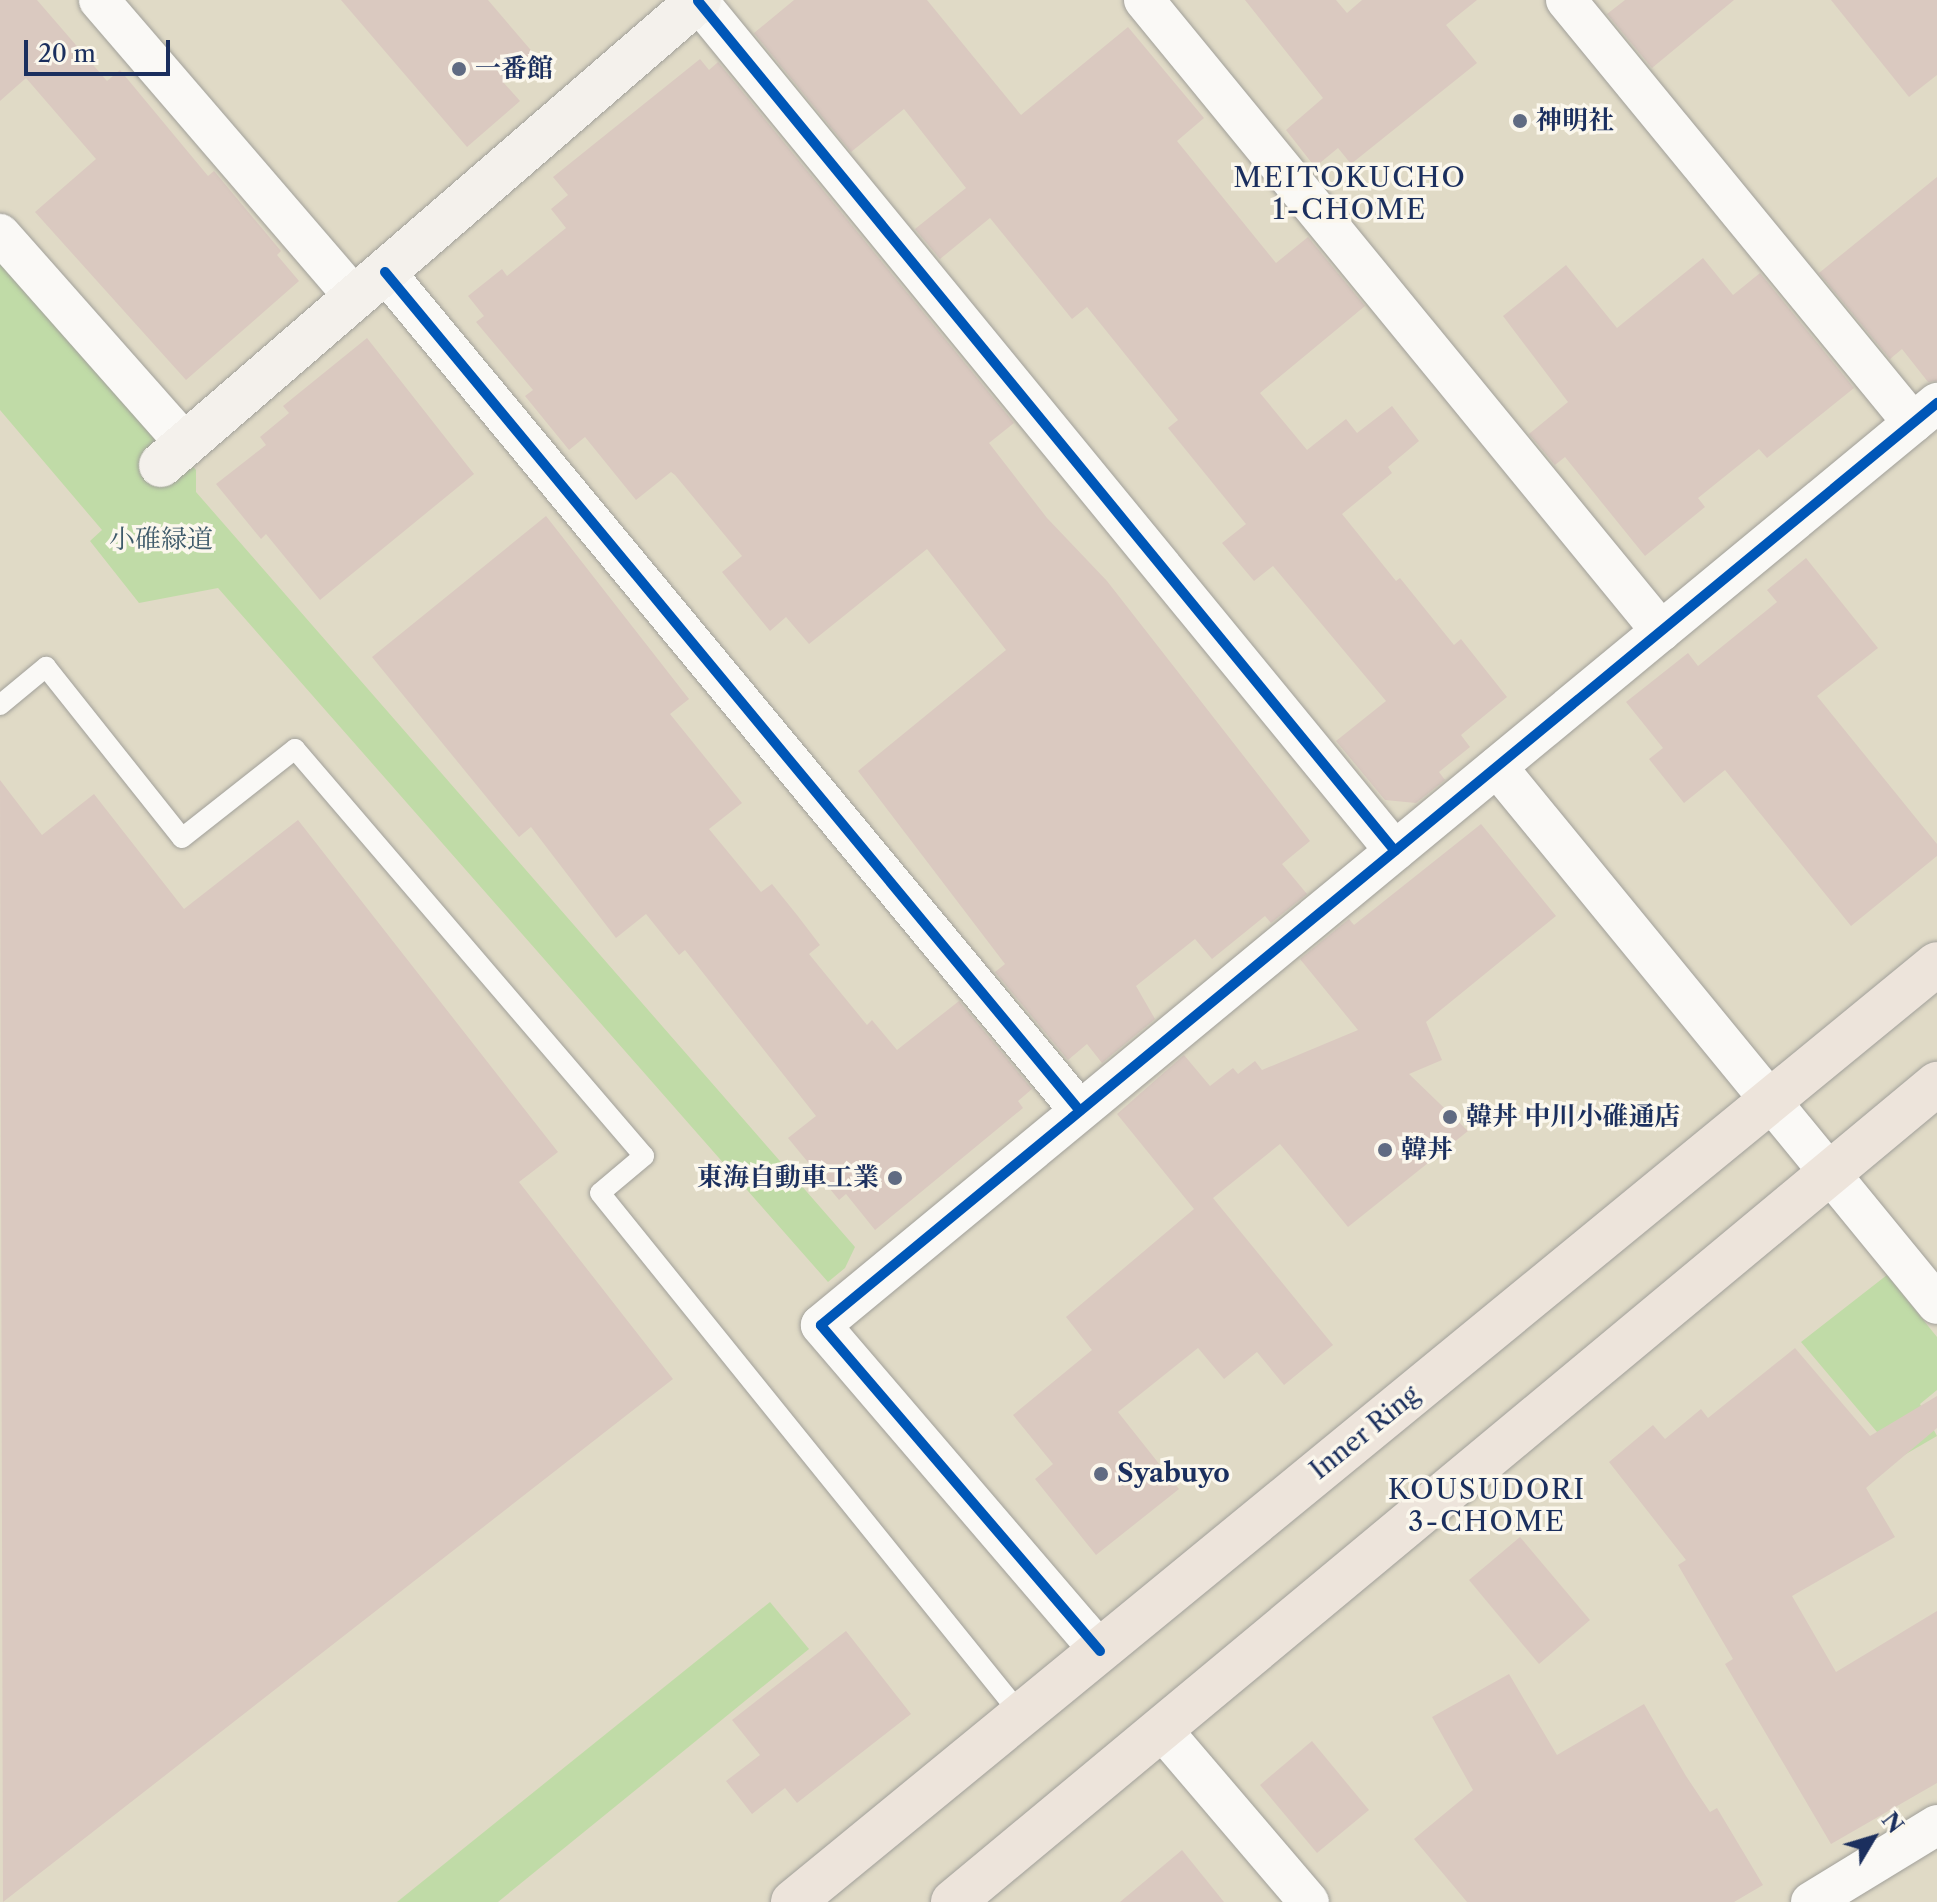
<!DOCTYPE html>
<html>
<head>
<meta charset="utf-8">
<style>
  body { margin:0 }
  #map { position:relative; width:1937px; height:1902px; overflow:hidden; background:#e0dac6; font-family:"Libre Caslon Text","Noto Serif JP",serif }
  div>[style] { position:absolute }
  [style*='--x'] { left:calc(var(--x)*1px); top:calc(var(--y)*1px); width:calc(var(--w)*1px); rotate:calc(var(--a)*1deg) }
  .green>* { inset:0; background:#c0dba7 }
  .building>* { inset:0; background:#dac9c0 }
  .roads { filter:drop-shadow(0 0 2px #a1a09a) drop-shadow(0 0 2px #a1a09a) }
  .lane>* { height:20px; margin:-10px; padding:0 10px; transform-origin:10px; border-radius:10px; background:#faf9f6 }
  .street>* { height:40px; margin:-20px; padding:0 20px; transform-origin:20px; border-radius:20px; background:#faf9f6 }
  .secondary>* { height:44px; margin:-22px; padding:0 22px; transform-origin:22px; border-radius:22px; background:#f4f1ec }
  .primary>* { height:44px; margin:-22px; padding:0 22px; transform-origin:22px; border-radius:22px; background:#ede4db }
  .cycleway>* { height:10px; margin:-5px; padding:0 5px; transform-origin:5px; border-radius:5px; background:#0057b8 }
  .dots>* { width:22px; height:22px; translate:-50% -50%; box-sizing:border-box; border:4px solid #fbf7ec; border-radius:50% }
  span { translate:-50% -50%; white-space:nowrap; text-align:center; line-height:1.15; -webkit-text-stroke:7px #fbf7ec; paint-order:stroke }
  .poi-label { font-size:26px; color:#1b2f5e; font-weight:700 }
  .left { translate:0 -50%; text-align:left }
  .right { translate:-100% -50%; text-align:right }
  .park-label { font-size:26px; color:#3e5a6a }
  .street-label { font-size:26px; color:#1b2f5e }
  .neighbourhood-label { font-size:28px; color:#1b2f5e; letter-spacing:2px }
  .north { position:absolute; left:1833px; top:1798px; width:80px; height:80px; -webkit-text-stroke:6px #fbf7ec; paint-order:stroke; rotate:52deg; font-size:22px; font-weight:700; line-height:32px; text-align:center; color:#1b2f5e }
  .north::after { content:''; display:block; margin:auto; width:28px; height:36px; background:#1b2f5e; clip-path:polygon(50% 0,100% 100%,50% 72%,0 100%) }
  .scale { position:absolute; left:24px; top:40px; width:146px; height:36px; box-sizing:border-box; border:4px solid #1b2f5e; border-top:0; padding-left:10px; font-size:24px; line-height:28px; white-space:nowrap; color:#1b2f5e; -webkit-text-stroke:6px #fbf7ec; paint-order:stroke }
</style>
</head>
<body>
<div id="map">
  <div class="green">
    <div style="clip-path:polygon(0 245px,196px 470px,196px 492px,855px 1247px,845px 1268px,828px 1282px,218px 588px,139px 603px,90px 541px,102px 530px,0 410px)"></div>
    <div style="clip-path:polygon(1887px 1275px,1937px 1337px,1937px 1390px,1920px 1404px,1937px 1436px,1899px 1458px,1801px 1342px)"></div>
    <div style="clip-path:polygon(770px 1602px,809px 1649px,498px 1902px,397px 1902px)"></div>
  </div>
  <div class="building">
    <div style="clip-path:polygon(0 0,37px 0,107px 81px,120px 70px,208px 176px,214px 171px,281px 251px,277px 255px,299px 281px,186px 380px,35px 212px,96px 159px,26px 78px,0 101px)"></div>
    <div style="clip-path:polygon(341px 0,488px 0,535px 55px,503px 82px,520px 101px,467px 147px)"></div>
    <div style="clip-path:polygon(794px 0,927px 0,1021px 115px,1128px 27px,1204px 118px,1177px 141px,1276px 263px,1308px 237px,1365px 306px,1260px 393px,1307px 450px,1346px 419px,1357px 433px,1392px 406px,1419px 441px,1388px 467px,1392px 473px,1342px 514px,1396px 581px,1400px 578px,1454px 645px,1461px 639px,1507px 697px,1461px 735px,1470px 747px,1439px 772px,1445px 780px,1416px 803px,1385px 800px,1336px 741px,1386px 701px,1273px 566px,1254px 581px,1222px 543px,1246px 524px,1168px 428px,1178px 420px,1087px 307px,1072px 319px,990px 218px,940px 259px,915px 229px,966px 188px,904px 109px,851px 152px,754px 33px)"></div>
    <div style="clip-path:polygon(1245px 0,1336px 0,1347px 13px,1362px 0,1477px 0,1446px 25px,1477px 63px,1351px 164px,1338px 148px,1315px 167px,1286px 130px,1323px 98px)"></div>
    <div style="clip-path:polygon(1625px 0,1734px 0,1652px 68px,1607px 14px)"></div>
    <div style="clip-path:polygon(1831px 0,1937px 0,1937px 75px,1909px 97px)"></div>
    <div style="clip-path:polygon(700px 59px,709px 70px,718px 62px,1014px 423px,989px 443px,1047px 518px,1107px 581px,1310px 841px,1282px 864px,1307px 894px,1271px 923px,1265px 916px,1212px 959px,1195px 939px,1136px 986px,1155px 1019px,1102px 1063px,1087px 1044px,1068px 1060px,995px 972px,1005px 964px,858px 771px,1006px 650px,927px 549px,809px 644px,786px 617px,770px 631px,722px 572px,742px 556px,675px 475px,671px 472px,636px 500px,585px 437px,569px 450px,525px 396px,533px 390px,476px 322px,484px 316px,468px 296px,502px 269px,507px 276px,566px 228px,551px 209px,568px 195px,553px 177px)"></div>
    <div style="clip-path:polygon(1937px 177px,1937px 381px,1928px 382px,1902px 349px,1890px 359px,1819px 273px)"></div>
    <div style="clip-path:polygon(1703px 258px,1733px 295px,1760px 273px,1854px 388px,1767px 458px,1759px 449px,1698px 498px,1705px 507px,1645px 556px,1565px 457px,1555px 465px,1529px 434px,1568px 402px,1503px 316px,1566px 265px,1617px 328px)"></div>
    <div style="clip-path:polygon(367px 338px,474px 474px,320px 600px,266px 534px,261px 539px,216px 484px,266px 445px,260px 437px,289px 413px,283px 406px)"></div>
    <div style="clip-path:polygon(546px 516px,689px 699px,670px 714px,742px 803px,709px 829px,761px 892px,772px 884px,797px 915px,820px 945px,809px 954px,867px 1025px,872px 1020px,897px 1050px,959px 1001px,1032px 1089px,1018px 1101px,1023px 1108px,875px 1230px,846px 1194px,839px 1200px,788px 1138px,816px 1116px,685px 950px,679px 955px,646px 914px,616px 938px,531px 827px,519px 837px,372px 657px)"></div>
    <div style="clip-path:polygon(1806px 558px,1878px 648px,1817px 696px,1937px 844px,1937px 856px,1851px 926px,1725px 770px,1684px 803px,1649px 759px,1663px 748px,1626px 702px,1688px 653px,1698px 666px,1777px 602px,1767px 590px)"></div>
    <div style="clip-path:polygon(0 780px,42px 835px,94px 794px,184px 909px,298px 820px,558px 1152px,519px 1182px,673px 1379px,3px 1902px)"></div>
    <div style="clip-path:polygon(1481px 824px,1556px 916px,1426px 1022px,1442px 1060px,1409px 1074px,1468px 1131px,1348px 1227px,1280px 1144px,1213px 1198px,1333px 1345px,1284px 1385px,1257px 1352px,1224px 1379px,1198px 1348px,1118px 1412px,1179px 1489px,1096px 1555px,1035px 1479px,1053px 1464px,1013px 1415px,1092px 1350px,1066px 1317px,1194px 1209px,1117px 1114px,1184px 1055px,1210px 1086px,1233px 1068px,1238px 1074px,1255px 1061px,1262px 1070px,1358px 1030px,1300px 959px,1349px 919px,1354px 925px)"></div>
    <div style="clip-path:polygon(1795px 1348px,1870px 1436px,1937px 1396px,1937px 1428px,1866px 1488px,1895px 1537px,1792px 1596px,1836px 1672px,1937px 1611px,1937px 1783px,1831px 1844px,1725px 1664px,1733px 1659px,1678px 1565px,1686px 1560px,1609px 1462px,1653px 1425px,1665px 1439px,1701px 1409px,1708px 1418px)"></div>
    <div style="clip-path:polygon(1520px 1537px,1590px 1620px,1539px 1664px,1469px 1580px)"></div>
    <div style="clip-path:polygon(846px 1631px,911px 1714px,797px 1803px,785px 1788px,752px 1814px,726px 1781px,760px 1755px,732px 1720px)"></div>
    <div style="clip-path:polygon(1509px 1674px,1557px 1755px,1644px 1704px,1686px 1776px,1710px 1812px,1717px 1808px,1763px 1885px,1734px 1902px,1467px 1902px,1414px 1839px,1473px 1790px,1432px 1717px)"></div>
    <div style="clip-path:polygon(1312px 1741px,1369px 1810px,1317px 1853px,1260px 1785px)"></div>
    <div style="clip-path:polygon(1182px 1850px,1224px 1902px,1120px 1902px)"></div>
  </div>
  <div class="roads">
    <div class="lane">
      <div style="--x:0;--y:705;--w:60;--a:-39.6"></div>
      <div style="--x:46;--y:667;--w:218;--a:51.5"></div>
      <div style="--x:182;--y:838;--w:144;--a:-38.2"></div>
      <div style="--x:295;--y:749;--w:536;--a:49.39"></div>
      <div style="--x:644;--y:1156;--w:57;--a:139.9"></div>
      <div style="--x:600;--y:1193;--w:672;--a:51.1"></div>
    </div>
    <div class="street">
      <div style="--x:99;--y:0;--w:393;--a:49.3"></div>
      <div style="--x:1144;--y:0;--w:816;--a:50.67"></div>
      <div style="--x:1566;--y:0;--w:547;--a:50.64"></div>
      <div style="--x:698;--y:1;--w:1099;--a:50.65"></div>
      <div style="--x:0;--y:234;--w:281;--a:48.5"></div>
      <div style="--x:385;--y:272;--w:1089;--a:50.36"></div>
      <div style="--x:1497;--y:767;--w:694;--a:50.67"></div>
      <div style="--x:1100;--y:1651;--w:429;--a:-130.6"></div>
      <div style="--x:821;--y:1325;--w:1448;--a:-39.56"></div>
      <div style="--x:1162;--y:1730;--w:226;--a:49.5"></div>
      <div style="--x:1811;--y:1902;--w:148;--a:-31.4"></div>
    </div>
    <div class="secondary">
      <div style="--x:161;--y:465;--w:711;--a:-40.84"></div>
    </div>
    <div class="primary">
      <div style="--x:793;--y:1902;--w:1479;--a:-39.35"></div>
      <div style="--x:953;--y:1902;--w:1280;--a:-39.74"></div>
    </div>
  </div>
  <div class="cycleway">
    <div style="--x:698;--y:1;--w:1099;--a:50.65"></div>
    <div style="--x:385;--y:272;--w:1089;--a:50.36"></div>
    <div style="--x:1100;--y:1651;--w:429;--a:-130.6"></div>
    <div style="--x:821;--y:1325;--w:1448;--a:-39.56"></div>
  </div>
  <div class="dots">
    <div style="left:459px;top:69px;background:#606b82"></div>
    <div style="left:1520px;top:121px;background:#606b82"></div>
    <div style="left:1450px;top:1117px;background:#606b82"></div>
    <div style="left:1385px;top:1150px;background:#606b82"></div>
    <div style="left:895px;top:1178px;background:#606b82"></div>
    <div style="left:1101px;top:1474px;background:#606b82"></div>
  </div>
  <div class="poi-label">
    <span class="left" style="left:475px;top:69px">一番館</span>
    <span class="left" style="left:1536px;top:121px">神明社</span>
    <span class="left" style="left:1466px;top:1117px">韓丼 中川小碓通店</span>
    <span class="left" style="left:1401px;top:1150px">韓丼</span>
    <span class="right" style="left:879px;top:1178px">東海自動車工業</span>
    <span class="left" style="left:1117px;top:1474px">Syabuyo</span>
  </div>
  <div class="park-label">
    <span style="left:161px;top:540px">小碓緑道</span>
  </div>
  <div class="street-label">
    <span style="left:1365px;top:1433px;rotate:-39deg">Inner Ring</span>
  </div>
  <div class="neighbourhood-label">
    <span style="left:1350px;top:193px">MEITOKUCHO<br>1-CHOME</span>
    <span style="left:1487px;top:1505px">KOUSUDORI<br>3-CHOME</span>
  </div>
  <div class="north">N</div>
  <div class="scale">20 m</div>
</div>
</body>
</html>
